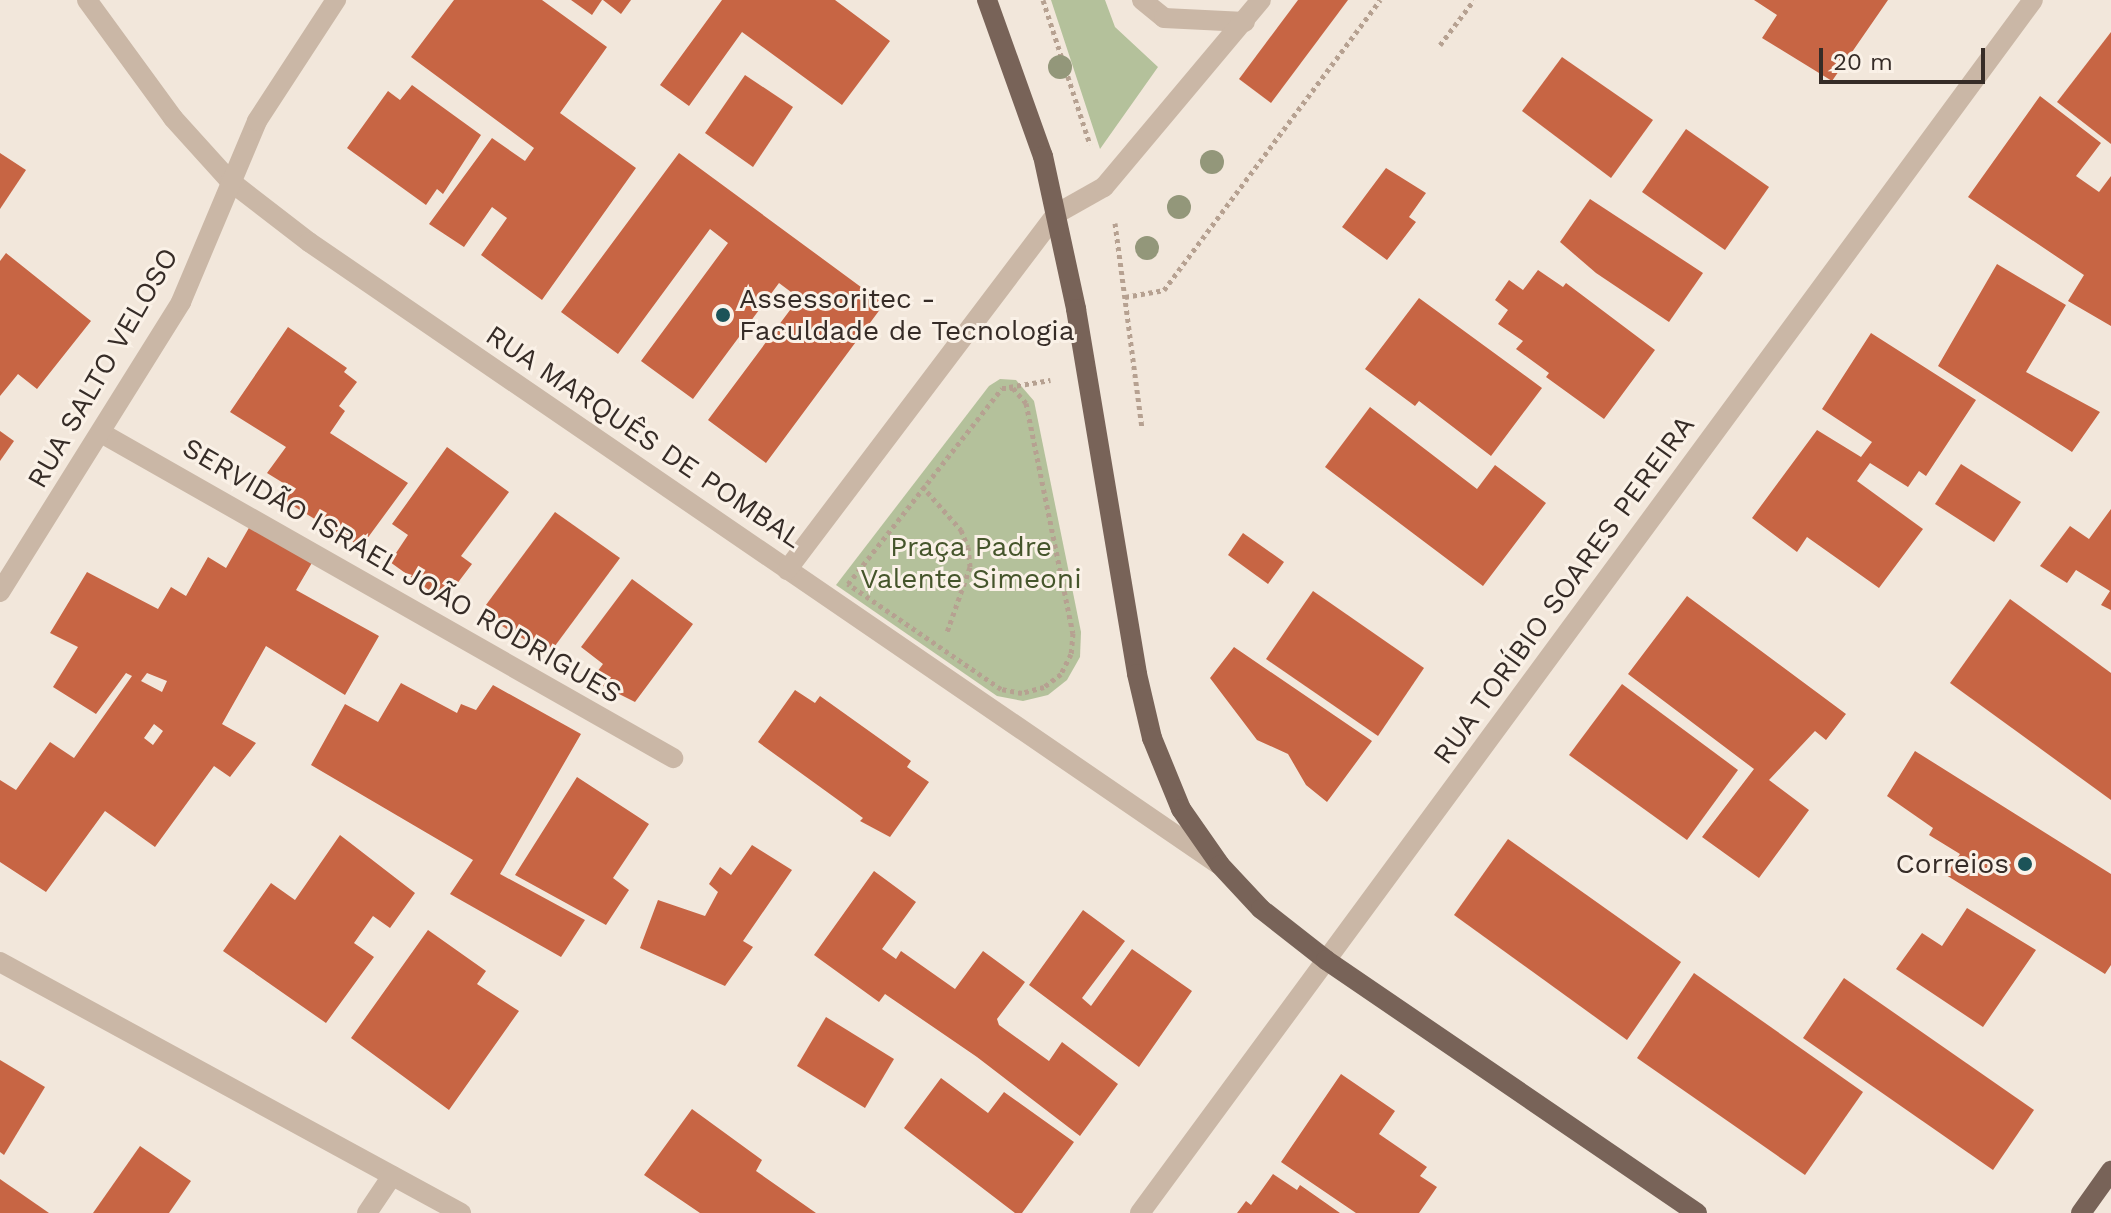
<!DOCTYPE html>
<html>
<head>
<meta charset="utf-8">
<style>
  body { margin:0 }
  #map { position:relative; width:2111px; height:1213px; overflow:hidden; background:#f2e7db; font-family:"Work Sans",sans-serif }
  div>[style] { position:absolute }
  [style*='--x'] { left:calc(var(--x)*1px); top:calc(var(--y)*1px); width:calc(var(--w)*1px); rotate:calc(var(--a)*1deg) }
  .green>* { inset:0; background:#b4c19b }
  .building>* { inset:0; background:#c76544 }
  .path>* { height:5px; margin-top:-2.5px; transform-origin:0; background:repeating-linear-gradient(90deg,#b6a191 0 4px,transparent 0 8px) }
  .lane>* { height:20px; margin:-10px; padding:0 10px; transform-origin:10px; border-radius:10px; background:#cab7a6 }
  .street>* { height:20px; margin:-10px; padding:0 10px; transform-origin:10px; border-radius:10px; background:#cab7a6 }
  .primary>* { height:20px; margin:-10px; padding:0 10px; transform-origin:10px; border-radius:10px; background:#786358 }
  .trees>* { width:24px; height:24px; margin:-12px; border-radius:50%; background:#93977a }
  .dots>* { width:22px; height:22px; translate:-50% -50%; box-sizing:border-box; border:4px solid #faf1e7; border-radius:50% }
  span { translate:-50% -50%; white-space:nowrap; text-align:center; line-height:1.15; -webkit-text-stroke:6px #faf1e7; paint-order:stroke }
  .poi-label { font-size:28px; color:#362c27 }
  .left { translate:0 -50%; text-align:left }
  .right { translate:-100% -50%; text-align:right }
  .street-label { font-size:28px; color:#362c27 }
  .park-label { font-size:28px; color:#45552b }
  .scale { position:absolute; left:1819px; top:48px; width:166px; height:36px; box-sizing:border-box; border:4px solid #362c27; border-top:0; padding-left:10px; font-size:24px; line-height:28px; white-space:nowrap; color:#362c27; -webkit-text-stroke:6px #faf1e7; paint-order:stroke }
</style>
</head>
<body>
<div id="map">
  <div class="green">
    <div style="clip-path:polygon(1051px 0,1105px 0,1115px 27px,1158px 67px,1100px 149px)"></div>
    <div style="clip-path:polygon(1000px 379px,1016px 380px,1034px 401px,1081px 632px,1080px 657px,1067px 680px,1048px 695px,1023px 701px,997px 696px,836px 585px,989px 386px)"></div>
  </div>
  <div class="building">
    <div style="clip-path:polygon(454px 0,542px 0,607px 47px,560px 113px,636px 168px,542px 300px,481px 255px,507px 218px,492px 207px,464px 247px,429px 224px,492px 138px,525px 161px,534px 148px,411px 57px)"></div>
    <div style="clip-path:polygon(571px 0,602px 0,592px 15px)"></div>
    <div style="clip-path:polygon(603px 0,631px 0,621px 14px)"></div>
    <div style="clip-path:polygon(722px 0,835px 0,890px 41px,842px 105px,742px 32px,689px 106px,660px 85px)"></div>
    <div style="clip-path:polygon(1298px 0,1348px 0,1271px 103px,1239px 79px)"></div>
    <div style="clip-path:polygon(1754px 0,1888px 0,1832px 81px,1762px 38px,1777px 15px)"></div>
    <div style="clip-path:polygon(2111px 32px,2111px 144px,2057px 102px)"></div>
    <div style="clip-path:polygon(1562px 57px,1653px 120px,1611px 178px,1522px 111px)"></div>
    <div style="clip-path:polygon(745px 75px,793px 107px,753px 167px,705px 133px)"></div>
    <div style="clip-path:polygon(412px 85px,481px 135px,443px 194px,437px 189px,426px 205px,347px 148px,388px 91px,400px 100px)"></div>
    <div style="clip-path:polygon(2040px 96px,2101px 143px,2076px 176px,2099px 192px,2111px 176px,2111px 326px,2068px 301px,2084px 275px,1968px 197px)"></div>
    <div style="clip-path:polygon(1686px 129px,1769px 187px,1725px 250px,1642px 192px)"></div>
    <div style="clip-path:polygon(0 153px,26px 170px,0 209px)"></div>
    <div style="clip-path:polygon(679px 153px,884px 304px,766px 463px,708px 420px,799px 298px,779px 283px,693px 399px,641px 361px,728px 243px,710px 229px,618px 354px,561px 312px)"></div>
    <div style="clip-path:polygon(1386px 168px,1426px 193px,1409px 217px,1416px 222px,1387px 260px,1342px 227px)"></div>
    <div style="clip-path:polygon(1590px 199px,1703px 273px,1669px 322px,1596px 273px,1560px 242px)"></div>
    <div style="clip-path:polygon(6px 253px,91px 321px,37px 389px,18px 374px,0 396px,0 261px)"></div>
    <div style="clip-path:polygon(1997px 264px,2066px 305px,2026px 372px,2100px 412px,2072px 452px,1938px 366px)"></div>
    <div style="clip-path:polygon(1538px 270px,1563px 287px,1566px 283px,1655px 350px,1604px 419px,1546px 377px,1549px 373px,1516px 349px,1523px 341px,1498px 324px,1508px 310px,1495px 300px,1509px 280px,1523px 290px)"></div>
    <div style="clip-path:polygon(1419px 298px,1542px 388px,1491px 456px,1419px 401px,1415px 406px,1365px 369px)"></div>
    <div style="clip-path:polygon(288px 327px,347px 368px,344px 372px,357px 382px,339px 406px,345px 411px,330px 433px,408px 483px,361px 547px,285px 501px,293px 489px,267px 473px,286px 447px,230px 412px)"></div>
    <div style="clip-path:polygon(1871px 333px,1976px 400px,1926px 476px,1919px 471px,1908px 487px,1870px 463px,1857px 481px,1923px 529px,1879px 588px,1807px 537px,1797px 552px,1752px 518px,1817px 430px,1861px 457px,1872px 442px,1822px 409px)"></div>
    <div style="clip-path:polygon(1370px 407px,1477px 489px,1495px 465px,1546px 503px,1483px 586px,1325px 467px)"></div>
    <div style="clip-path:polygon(0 431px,14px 441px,0 461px)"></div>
    <div style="clip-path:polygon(447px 447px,509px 492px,461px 556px,472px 564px,444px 601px,390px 562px,408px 535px,392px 524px)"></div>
    <div style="clip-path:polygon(1961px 464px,2021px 502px,1994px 542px,1935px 504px)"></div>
    <div style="clip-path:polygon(2111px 509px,2111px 610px,2101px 605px,2110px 591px,2076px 570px,2067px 583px,2040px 566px,2070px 526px,2089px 539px)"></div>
    <div style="clip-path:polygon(555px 512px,620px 558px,549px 654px,480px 613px)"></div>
    <div style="clip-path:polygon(evenodd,250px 526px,313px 561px,296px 590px,379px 636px,345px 695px,266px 646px,222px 724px,256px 743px,230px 777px,214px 766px,155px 847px,105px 811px,46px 892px,0 862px,0 780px,16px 790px,50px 742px,74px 758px,132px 676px,126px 673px,96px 714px,53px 687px,78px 647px,50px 633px,87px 572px,158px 609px,171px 587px,186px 596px,208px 557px,226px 568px,250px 526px,147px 673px,167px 681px,162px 692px,141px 681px,147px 673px,250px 526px,154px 724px,163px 731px,153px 745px,144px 738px,154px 724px)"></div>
    <div style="clip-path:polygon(1243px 533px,1284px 562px,1268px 584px,1228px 555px)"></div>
    <div style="clip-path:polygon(632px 579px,693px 624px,635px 702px,591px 680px,603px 664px,581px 647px)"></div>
    <div style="clip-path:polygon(1313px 591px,1424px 668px,1378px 736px,1266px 659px)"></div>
    <div style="clip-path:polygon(1687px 596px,1846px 714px,1826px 740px,1815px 731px,1769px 780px,1809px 810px,1759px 878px,1702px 837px,1754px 769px,1628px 674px)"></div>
    <div style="clip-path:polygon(2010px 599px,2111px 673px,2111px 800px,1950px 683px)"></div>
    <div style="clip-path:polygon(1234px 647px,1372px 741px,1327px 802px,1306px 785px,1288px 754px,1257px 740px,1210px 678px)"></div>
    <div style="clip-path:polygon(401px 683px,457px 713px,461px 704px,476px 710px,493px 685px,581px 734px,500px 874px,585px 920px,561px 957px,450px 894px,473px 860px,311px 765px,345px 704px,378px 722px)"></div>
    <div style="clip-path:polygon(1622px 684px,1738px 770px,1687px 840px,1569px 755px)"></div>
    <div style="clip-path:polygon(795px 690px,815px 703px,820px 696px,911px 761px,907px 767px,929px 782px,890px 837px,860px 821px,863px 818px,758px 742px)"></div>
    <div style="clip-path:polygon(1915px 751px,2111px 874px,2111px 965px,2105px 974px,1946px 875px,1960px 854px,1929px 835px,1933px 828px,1887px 796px)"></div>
    <div style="clip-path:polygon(577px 777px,649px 824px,613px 878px,629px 890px,606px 925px,515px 875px)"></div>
    <div style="clip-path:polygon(340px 835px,415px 893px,390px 928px,373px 916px,354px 943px,374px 957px,326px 1023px,223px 951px,271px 883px,295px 900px)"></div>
    <div style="clip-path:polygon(1508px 839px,1681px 962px,1627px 1040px,1454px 915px)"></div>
    <div style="clip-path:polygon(752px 845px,792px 870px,743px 941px,753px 947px,725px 986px,640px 948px,658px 900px,705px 916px,718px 892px,709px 884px,720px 867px,731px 875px)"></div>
    <div style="clip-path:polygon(874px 871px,916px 902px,882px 949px,896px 959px,901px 951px,955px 989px,983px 951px,1025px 982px,997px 1019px,999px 1025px,1049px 1061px,1062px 1042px,1118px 1084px,1080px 1136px,977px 1057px,885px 994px,879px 1002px,814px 955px)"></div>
    <div style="clip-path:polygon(1967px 908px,2036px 950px,1983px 1027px,1896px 969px,1922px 933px,1942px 946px)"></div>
    <div style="clip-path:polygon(1083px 910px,1125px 941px,1082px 998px,1091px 1006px,1132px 949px,1192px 991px,1139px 1067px,1029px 985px)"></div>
    <div style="clip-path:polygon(428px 930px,486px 971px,477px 984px,519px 1011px,449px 1110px,351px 1038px)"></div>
    <div style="clip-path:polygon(1694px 973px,1863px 1092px,1805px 1175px,1637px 1058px)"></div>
    <div style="clip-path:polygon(1844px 978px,2034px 1110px,1993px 1170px,1803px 1038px)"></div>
    <div style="clip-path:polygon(826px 1017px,894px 1059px,865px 1108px,797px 1066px)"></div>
    <div style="clip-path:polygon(0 1060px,45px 1087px,4px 1155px,0 1152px)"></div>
    <div style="clip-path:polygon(1341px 1074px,1395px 1111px,1379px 1134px,1427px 1167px,1420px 1176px,1437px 1187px,1419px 1213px,1356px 1213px,1281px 1162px)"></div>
    <div style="clip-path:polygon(941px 1078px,988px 1113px,1004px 1092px,1074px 1142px,1022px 1213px,1015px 1213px,904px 1128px)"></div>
    <div style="clip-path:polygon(692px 1109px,762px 1160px,756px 1171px,816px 1213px,700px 1213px,644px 1175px)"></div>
    <div style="clip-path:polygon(140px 1146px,191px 1181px,169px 1213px,93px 1213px)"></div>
    <div style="clip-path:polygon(1273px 1174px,1297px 1190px,1300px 1185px,1340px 1213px,1237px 1213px,1246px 1201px,1251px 1205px)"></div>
    <div style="clip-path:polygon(0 1179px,49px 1213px,0 1213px)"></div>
  </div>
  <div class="path">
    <div style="--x:1043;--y:0;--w:152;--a:72"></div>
    <div style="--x:1440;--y:45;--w:56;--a:-52.9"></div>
    <div style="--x:1115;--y:223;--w:207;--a:82.5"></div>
    <div style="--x:1125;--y:297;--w:40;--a:-10"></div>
    <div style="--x:1164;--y:290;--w:362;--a:-53.3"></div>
    <div style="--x:1009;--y:387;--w:42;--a:-9.7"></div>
    <div style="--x:1002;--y:388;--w:11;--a:0"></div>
    <div style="--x:1013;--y:388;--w:20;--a:49"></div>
    <div style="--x:1026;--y:403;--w:235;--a:78.5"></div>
    <div style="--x:1073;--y:633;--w:21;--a:95"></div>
    <div style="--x:1071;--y:654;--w:22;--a:117"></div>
    <div style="--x:1061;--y:674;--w:21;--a:143"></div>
    <div style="--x:1044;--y:687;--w:23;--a:165"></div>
    <div style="--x:1022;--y:693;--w:21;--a:-169"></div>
    <div style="--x:1001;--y:689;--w:186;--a:-145.5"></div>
    <div style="--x:848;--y:584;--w:249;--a:-51.8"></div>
    <div style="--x:922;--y:486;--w:59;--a:48.4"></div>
    <div style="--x:961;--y:530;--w:18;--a:68"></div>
    <div style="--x:968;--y:547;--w:20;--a:84"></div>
    <div style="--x:970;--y:567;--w:69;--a:109.5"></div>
  </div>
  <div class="lane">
    <div style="--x:1142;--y:0;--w:28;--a:39"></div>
    <div style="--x:1164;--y:18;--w:81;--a:2.8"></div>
    <div style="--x:1056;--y:214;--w:55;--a:-29.4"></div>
    <div style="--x:1104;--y:187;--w:244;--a:-50"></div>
  </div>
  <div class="street">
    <div style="--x:87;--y:0;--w:146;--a:53.9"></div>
    <div style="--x:173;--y:118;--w:85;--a:47.9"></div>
    <div style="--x:230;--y:181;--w:100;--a:37.7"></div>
    <div style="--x:309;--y:242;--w:1101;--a:34.38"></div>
    <div style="--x:103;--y:434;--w:656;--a:29.61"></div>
    <div style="--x:787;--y:570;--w:446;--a:-52.9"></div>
    <div style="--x:0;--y:592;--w:342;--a:-58"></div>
    <div style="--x:181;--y:302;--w:196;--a:-67.2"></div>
    <div style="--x:257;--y:121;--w:145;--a:-56.9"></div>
    <div style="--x:0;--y:962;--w:525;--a:28.57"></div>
    <div style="--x:367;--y:1213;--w:45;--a:-56"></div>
    <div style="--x:1140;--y:1213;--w:1506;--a:-53.64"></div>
  </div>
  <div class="primary">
    <div style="--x:987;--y:0;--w:166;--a:70.3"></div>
    <div style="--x:1043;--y:156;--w:157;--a:77.8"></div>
    <div style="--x:1076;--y:309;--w:370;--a:80.5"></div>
    <div style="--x:1137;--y:674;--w:66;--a:76.8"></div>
    <div style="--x:1152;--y:738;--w:77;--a:67.8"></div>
    <div style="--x:1181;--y:809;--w:68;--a:55.1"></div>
    <div style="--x:1220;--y:865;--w:60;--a:47"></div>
    <div style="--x:1261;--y:909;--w:83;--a:38.1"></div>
    <div style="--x:1326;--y:960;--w:449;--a:34.3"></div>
    <div style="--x:2081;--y:1213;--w:52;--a:-54.5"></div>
  </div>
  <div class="trees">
    <div style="left:1060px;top:67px"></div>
    <div style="left:1212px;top:162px"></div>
    <div style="left:1179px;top:207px"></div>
    <div style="left:1147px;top:248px"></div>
  </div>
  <div class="dots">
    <div style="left:723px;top:315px;background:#1c5358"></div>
    <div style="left:2025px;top:864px;background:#1c5358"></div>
  </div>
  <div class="poi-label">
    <span class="left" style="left:739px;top:315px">Assessoritec -<br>Faculdade de Tecnologia</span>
    <span class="right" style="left:2009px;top:864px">Correios</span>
  </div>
  <div class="street-label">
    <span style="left:103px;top:368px;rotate:-60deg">RUA SALTO VELOSO</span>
    <span style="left:644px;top:437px;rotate:34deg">RUA MARQUÊS DE POMBAL</span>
    <span style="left:402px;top:571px;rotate:30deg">SERVIDÃO ISRAEL JOÃO RODRIGUES</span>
    <span style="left:1564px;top:590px;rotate:-54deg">RUA TORÍBIO SOARES PEREIRA</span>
  </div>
  <div class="park-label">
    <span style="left:971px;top:563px">Praça Padre<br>Valente Simeoni</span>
  </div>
  <div class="scale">20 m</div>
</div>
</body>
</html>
